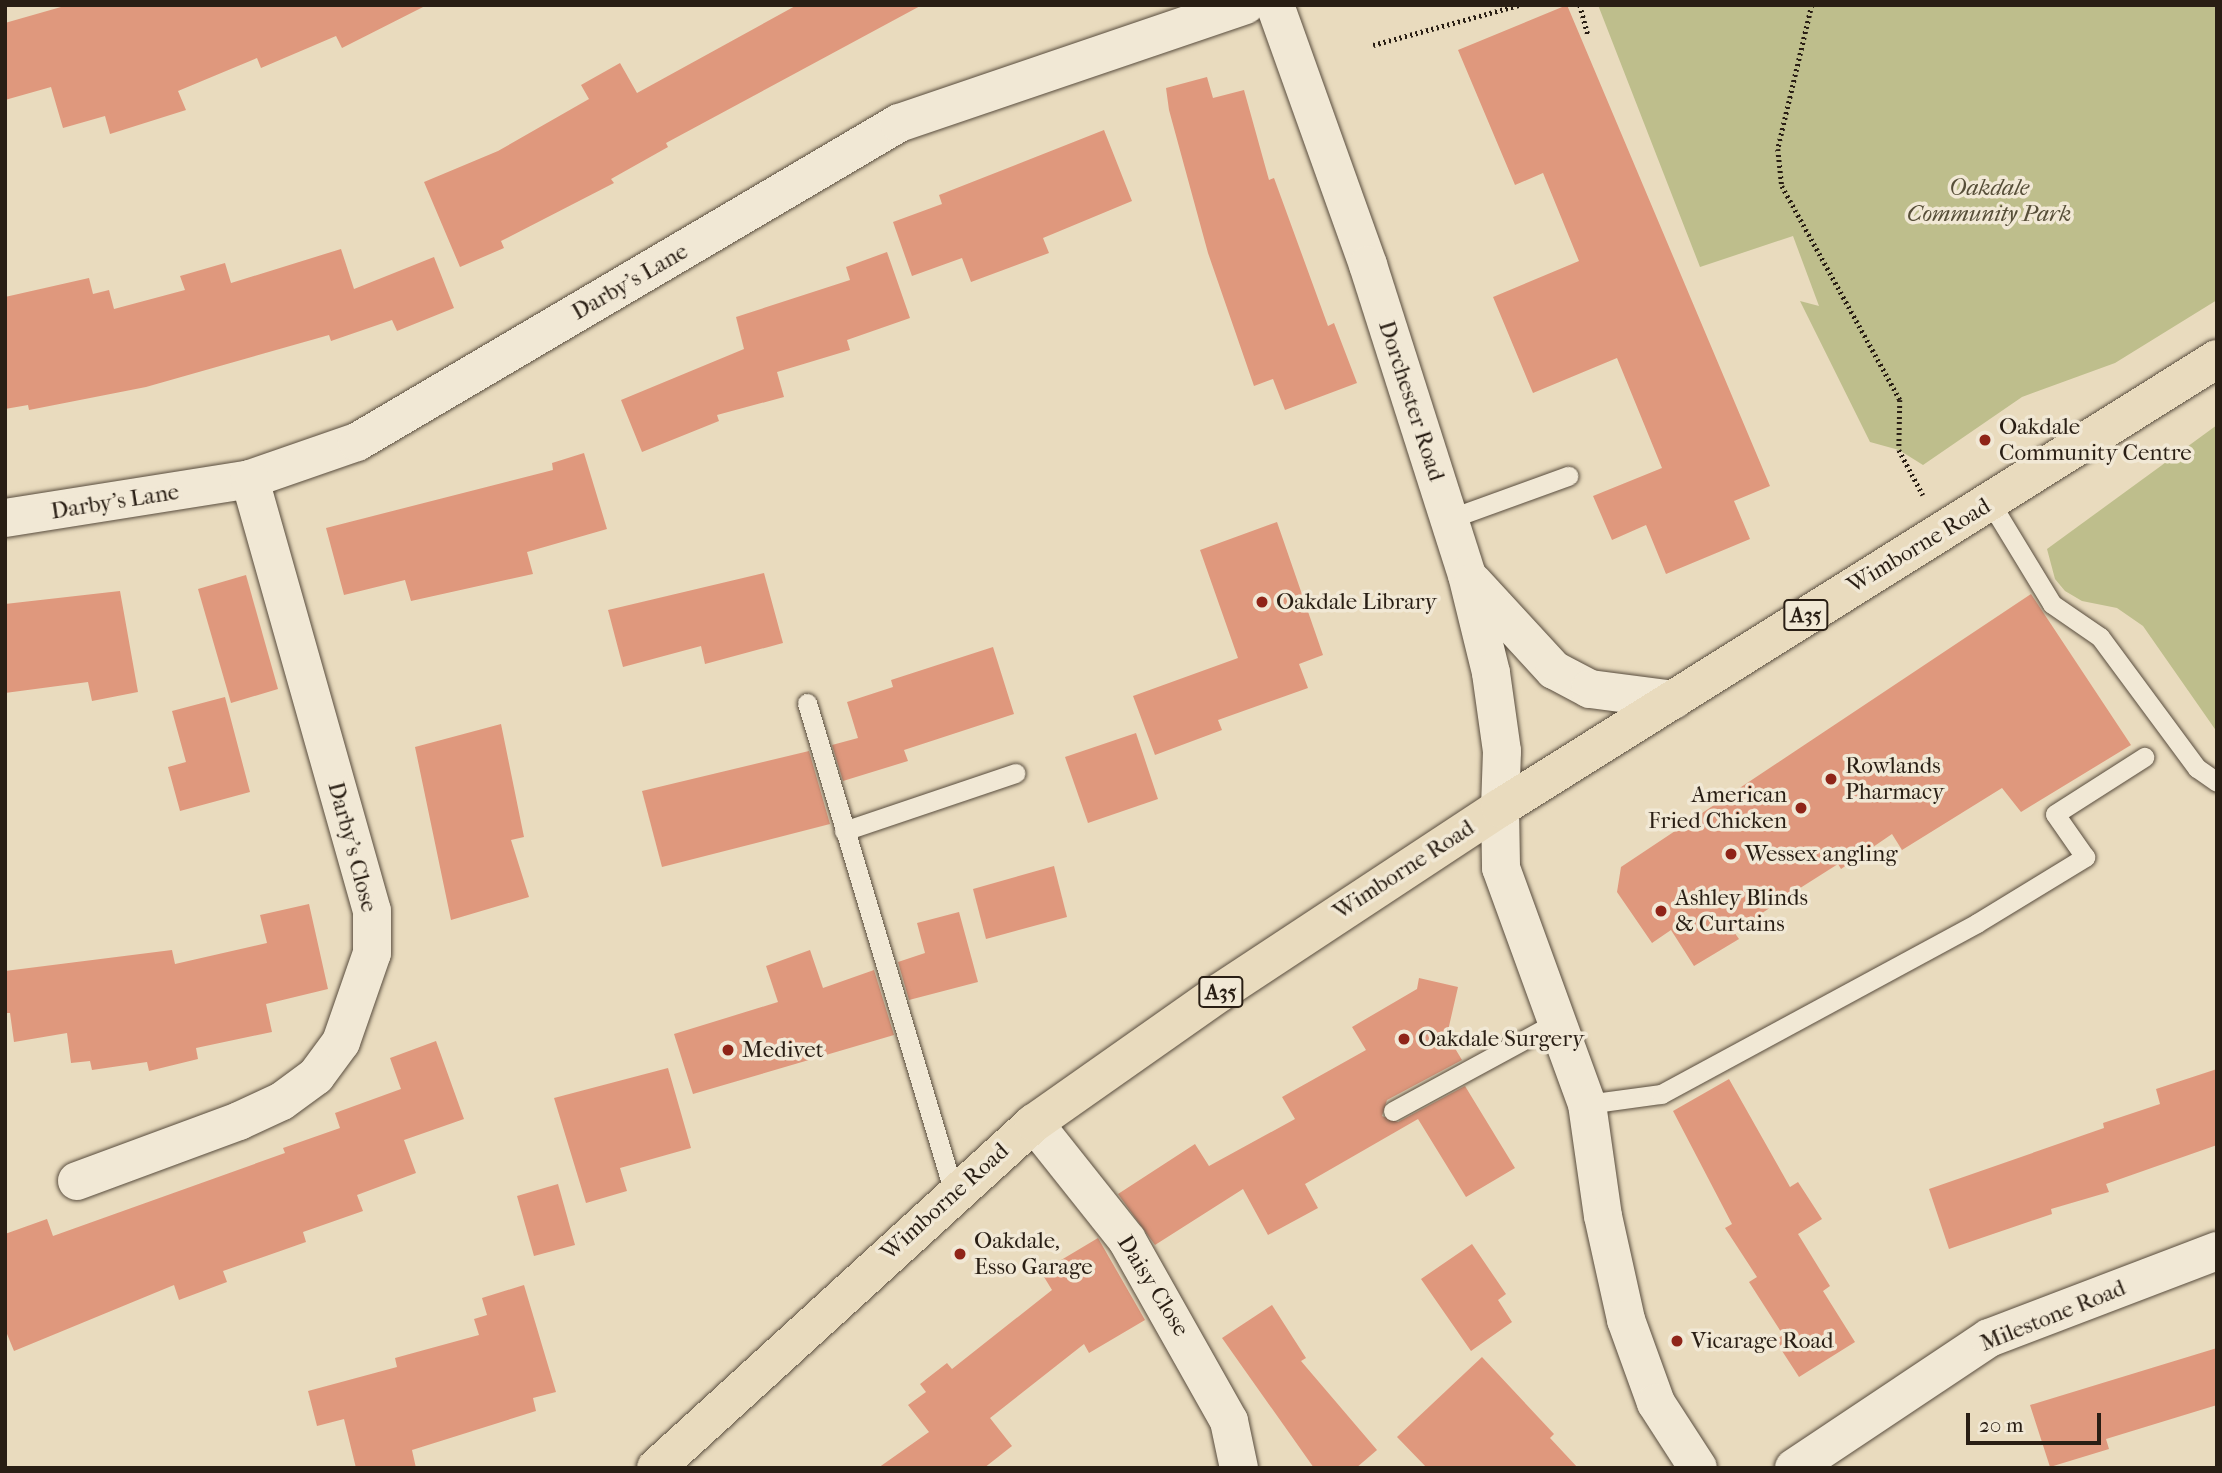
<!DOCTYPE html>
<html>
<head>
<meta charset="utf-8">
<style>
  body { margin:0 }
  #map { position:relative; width:2222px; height:1473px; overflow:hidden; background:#e9dbbe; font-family:"IM FELL French Canon",serif }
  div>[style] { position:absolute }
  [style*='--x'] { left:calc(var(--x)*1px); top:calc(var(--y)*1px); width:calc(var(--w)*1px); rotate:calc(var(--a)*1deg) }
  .green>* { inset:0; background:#bebe8c }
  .building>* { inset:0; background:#df987d }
  .path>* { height:4.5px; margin-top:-2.25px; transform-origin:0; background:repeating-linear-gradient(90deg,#291e14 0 2px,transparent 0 5.5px) }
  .roads { filter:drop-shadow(0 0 2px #594d3e) drop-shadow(0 0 2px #594d3e) }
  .lane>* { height:19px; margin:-9.5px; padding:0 9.5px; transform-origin:9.5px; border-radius:9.5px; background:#f1e8d5 }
  .street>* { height:38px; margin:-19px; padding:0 19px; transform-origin:19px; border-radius:19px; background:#f1e8d5 }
  .secondary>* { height:38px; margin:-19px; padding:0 19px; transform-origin:19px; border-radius:19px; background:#f1e8d5 }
  .highway>* { height:38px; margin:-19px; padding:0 19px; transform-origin:19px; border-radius:19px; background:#e9dbbe }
  .dots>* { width:19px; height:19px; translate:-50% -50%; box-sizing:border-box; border:4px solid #f1e8d5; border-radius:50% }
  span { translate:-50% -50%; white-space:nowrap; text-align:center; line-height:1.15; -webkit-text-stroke:7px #f1e8d5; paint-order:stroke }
  .shield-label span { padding:2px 5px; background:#f1e8d5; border:2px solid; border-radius:5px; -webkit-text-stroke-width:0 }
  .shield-label { font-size:21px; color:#291e14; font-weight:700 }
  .park-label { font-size:23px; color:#564e38; font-style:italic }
  .street-label { font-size:23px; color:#291e14 }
  .poi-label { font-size:23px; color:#291e14 }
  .left { translate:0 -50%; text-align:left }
  .right { translate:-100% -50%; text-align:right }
  .frame { position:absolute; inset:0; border:7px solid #291e14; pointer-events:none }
  .scale { position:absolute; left:1966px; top:1413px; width:135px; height:32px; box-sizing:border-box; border:4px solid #291e14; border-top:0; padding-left:9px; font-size:21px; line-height:24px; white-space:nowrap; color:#291e14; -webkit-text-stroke:5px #f1e8d5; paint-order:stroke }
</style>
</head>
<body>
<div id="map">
  <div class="green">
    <div style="clip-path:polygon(1598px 5px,2217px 5px,2217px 300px,2115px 363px,2022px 397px,1923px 465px,1899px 450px,1870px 442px,1800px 301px,1819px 306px,1793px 236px,1700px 267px)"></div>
    <div style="clip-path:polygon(2217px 425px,2217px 732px,2143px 626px,2117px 608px,2082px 601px,2065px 591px,2055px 579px,2047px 549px)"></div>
  </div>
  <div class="building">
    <div style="clip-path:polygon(68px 5px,427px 5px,342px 48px,336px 36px,261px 68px,257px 58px,178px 91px,186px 110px,110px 134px,105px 116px,63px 128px,51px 87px,5px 100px,5px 23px)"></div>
    <div style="clip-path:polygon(797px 5px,922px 5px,666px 143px,668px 147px,611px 179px,614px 183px,501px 241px,504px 248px,460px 267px,424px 182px,498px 151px,589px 99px,581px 85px,620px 63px,637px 93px)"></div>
    <div style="clip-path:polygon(1567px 5px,1770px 486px,1734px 501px,1750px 539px,1666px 574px,1646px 525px,1612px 540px,1593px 496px,1662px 468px,1617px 358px,1533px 393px,1493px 297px,1579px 261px,1543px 173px,1515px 185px,1458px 50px)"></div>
    <div style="clip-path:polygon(1207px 77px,1213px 98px,1244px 90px,1269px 180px,1274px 178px,1328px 326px,1334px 323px,1357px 383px,1285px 410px,1273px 379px,1254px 386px,1208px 253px,1169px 110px,1166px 88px)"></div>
    <div style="clip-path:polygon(1104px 130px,1132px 201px,1043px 238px,1049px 253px,971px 282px,962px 258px,912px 276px,893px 222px,942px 204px,939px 195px)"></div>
    <div style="clip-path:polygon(341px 249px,354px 289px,434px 257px,454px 308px,397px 331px,392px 320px,331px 341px,329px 335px,146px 387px,29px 410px,28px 405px,5px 409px,5px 297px,89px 278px,93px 294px,109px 290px,114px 309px,185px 290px,180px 276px,225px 263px,231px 283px)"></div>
    <div style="clip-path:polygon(887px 252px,910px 318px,847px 340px,850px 350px,777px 372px,784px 397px,717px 415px,719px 421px,642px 452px,621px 400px,744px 349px,736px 317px,850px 280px,846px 267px)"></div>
    <div style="clip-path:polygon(584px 453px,607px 529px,527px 552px,533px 574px,411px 601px,405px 580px,344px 595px,326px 528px,553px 470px,552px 463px)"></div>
    <div style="clip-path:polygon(1277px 522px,1323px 655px,1299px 664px,1308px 688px,1218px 720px,1222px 730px,1155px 755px,1133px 696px,1238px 658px,1200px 550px)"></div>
    <div style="clip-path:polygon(764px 573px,783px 643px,705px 664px,701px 646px,623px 667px,608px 610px)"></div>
    <div style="clip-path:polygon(246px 575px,278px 689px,231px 703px,198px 589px)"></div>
    <div style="clip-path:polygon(120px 591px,138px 692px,92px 701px,88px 682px,5px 693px,5px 604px)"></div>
    <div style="clip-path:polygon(2031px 594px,2131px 745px,2021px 812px,2002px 788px,1902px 850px,1892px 834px,1841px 869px,1838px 864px,1786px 897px,1734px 932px,1739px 939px,1694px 966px,1671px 930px,1652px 943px,1617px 892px,1621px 867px)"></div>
    <div style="clip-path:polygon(993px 647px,1014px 714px,904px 750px,908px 761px,843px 781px,832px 745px,858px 738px,847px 702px,893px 687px,891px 680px)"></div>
    <div style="clip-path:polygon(225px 697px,250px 792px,180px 811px,168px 767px,186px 762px,172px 711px)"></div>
    <div style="clip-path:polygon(501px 724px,524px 837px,511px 840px,529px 897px,451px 920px,415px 747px)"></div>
    <div style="clip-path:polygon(1136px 733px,1158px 799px,1088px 823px,1065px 757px)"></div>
    <div style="clip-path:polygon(809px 751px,830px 824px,662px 867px,642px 791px)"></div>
    <div style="clip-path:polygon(1054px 866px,1067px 917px,986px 939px,973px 889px)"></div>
    <div style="clip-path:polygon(309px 904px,328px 989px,266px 1004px,272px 1032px,196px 1048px,198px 1059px,149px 1071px,147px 1062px,92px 1070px,90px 1061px,71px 1063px,67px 1033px,14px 1042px,10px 1013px,5px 1013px,5px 971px,172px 950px,175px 964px,267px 943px,260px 915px)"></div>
    <div style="clip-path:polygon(959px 912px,978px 982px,909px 1000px,898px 962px,925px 953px,917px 923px)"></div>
    <div style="clip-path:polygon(810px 950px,823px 988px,874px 970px,894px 1035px,693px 1094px,674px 1034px,778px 1002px,766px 966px)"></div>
    <div style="clip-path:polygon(1419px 978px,1458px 987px,1447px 1035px,1462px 1060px,1387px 1100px,1382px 1116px,1398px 1122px,1465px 1086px,1515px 1168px,1466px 1197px,1418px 1119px,1305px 1184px,1318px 1208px,1268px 1235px,1243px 1189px,1155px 1245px,1118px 1194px,1195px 1144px,1209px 1166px,1295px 1119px,1282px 1097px,1366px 1050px,1352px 1027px,1417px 989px)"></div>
    <div style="clip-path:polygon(436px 1041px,464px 1119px,404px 1140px,416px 1173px,357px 1195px,363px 1211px,303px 1232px,306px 1242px,223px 1271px,227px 1282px,179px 1300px,174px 1285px,14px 1351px,5px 1329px,5px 1234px,47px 1219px,53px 1236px,285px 1153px,283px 1148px,340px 1128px,335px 1113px,401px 1089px,390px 1058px)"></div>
    <div style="clip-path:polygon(668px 1068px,691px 1148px,620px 1168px,627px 1191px,586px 1203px,554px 1098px)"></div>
    <div style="clip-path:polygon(2217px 1069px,2217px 1145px,2106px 1184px,2109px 1192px,2051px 1209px,2052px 1214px,1949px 1249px,1929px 1189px,2104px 1128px,2103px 1123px,2160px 1104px,2156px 1089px)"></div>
    <div style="clip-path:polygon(1729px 1079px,1790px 1187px,1798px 1182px,1822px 1219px,1798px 1234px,1830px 1286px,1823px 1291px,1855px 1342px,1799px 1377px,1775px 1340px,1783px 1335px,1749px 1282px,1757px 1277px,1725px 1228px,1732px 1224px,1673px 1111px)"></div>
    <div style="clip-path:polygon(558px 1184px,575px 1245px,534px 1256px,517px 1196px)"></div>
    <div style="clip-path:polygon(1098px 1238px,1145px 1320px,1089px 1353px,1084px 1344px,990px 1418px,1012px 1446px,984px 1468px,878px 1468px,929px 1432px,908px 1405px,926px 1392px,920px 1384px,947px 1363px,952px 1369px,1052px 1290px,1041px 1272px)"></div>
    <div style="clip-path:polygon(1472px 1244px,1506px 1294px,1498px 1300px,1512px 1322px,1471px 1351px,1421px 1279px)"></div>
    <div style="clip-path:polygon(524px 1285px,556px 1392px,533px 1398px,536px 1411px,412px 1450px,416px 1468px,356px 1468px,344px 1419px,317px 1426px,308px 1391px,397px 1367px,395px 1358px,479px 1335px,474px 1319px,487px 1315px,482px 1298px)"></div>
    <div style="clip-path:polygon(1272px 1305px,1306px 1358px,1301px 1361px,1377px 1450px,1356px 1468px,1314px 1468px,1222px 1338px)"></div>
    <div style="clip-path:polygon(2217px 1348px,2217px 1405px,2106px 1439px,2109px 1449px,2050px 1467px,2030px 1405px)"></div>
    <div style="clip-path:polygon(1482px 1357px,1554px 1434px,1550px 1438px,1578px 1468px,1427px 1468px,1397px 1437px)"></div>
  </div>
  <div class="path">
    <div style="--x:1580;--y:5;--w:31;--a:75"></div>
    <div style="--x:1812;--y:5;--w:148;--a:103.3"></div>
    <div style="--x:1778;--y:149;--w:37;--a:84"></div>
    <div style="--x:1782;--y:186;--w:244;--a:61.1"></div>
    <div style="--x:1900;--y:400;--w:50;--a:91.1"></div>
    <div style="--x:1899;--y:450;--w:51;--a:61.9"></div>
    <div style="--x:1373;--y:45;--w:151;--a:-15.3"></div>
  </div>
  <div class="roads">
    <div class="lane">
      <div style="--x:1990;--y:502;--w:119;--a:58.7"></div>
      <div style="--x:2052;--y:604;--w:58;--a:34.5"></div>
      <div style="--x:2100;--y:637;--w:163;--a:53.5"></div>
      <div style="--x:2197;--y:768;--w:24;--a:35"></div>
      <div style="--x:1449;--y:519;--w:127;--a:-19.9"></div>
      <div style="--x:807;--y:703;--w:512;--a:73.3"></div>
      <div style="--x:844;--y:831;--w:181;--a:-18.7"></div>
      <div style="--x:1587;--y:1104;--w:75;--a:-7.7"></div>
      <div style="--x:1661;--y:1094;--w:359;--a:-28.4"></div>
      <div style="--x:1977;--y:923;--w:127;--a:-31.4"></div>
      <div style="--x:2085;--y:857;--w:52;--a:-124.9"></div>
      <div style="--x:2055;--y:814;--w:106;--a:-32.6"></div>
      <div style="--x:1393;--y:1111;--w:184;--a:-28.5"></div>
    </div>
    <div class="street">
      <div style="--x:5;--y:518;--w:248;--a:-9"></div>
      <div style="--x:250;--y:479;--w:113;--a:-19.1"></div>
      <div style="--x:357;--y:442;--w:629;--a:-30.48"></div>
      <div style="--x:899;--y:123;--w:366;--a:-18.8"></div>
      <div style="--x:1500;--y:808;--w:60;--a:89"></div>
      <div style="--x:1501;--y:868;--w:251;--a:70"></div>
      <div style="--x:1587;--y:1104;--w:113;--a:81.9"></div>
      <div style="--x:1603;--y:1216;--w:107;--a:77.5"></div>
      <div style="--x:1626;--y:1320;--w:88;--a:70.1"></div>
      <div style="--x:1656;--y:1403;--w:77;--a:57.1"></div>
      <div style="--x:1034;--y:1123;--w:149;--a:51.5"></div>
      <div style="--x:1127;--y:1240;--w:208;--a:60.6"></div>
      <div style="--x:1229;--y:1421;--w:48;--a:78"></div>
      <div style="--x:77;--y:1181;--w:173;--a:-20.3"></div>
      <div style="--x:239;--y:1121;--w:47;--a:-24.9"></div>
      <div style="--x:282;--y:1101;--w:42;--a:-36.3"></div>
      <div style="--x:316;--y:1076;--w:42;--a:-53.7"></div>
      <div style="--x:341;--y:1042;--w:94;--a:-70.8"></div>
      <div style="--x:372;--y:953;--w:42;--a:-90"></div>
      <div style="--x:372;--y:911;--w:449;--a:-105.8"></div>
      <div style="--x:1794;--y:1468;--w:234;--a:-33.7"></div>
      <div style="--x:1989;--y:1338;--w:244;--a:-20.9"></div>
    </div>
    <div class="secondary">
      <div style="--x:1275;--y:5;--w:276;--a:70.3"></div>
      <div style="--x:1368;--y:265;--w:325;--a:72.3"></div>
      <div style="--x:1467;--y:575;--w:101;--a:76.2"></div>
      <div style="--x:1491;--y:673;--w:79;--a:82"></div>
      <div style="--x:1502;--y:751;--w:57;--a:92"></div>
      <div style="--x:1473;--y:582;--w:120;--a:47.4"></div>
      <div style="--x:1554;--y:670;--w:41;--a:27.8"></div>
      <div style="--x:1590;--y:689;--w:84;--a:7.5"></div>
    </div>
    <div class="highway">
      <div style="--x:656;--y:1468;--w:512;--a:-42.39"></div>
      <div style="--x:1034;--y:1123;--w:226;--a:-35.1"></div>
      <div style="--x:1219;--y:993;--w:336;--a:-33.4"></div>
      <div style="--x:1500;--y:808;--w:846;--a:-32.06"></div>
    </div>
  </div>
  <div class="dots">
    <div style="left:1985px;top:440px;background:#8f2418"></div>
    <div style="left:1262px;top:602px;background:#8f2418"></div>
    <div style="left:1831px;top:779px;background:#8f2418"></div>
    <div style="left:1801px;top:808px;background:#8f2418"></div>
    <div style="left:1731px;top:854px;background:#8f2418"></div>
    <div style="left:1661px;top:911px;background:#8f2418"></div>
    <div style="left:1404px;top:1039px;background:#8f2418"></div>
    <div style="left:728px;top:1050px;background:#8f2418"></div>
    <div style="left:960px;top:1254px;background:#8f2418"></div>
    <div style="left:1677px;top:1341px;background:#8f2418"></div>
  </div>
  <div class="shield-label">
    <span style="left:1806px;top:615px">A35</span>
    <span style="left:1221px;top:992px">A35</span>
  </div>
  <div class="park-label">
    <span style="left:1989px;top:201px">Oakdale<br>Community Park</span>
  </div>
  <div class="street-label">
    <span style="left:630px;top:282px;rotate:-30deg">Darby's Lane</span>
    <span style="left:1411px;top:401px;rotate:72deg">Dorchester Road</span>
    <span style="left:115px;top:502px;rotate:-9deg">Darby's Lane</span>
    <span style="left:1919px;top:546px;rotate:-31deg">Wimborne Road</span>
    <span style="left:352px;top:847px;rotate:75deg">Darby's Close</span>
    <span style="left:1404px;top:870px;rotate:-33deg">Wimborne Road</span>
    <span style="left:945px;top:1202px;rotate:-42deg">Wimborne Road</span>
    <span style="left:1153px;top:1286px;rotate:58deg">Daisy Close</span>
    <span style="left:2053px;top:1316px;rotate:-22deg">Milestone Road</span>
  </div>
  <div class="poi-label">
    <span class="left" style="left:1999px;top:440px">Oakdale<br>Community Centre</span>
    <span class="left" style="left:1276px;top:602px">Oakdale Library</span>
    <span class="left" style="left:1845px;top:779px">Rowlands<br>Pharmacy</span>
    <span class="right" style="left:1787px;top:808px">American<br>Fried Chicken</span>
    <span class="left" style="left:1745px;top:854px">Wessex angling</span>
    <span class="left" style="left:1675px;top:911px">Ashley Blinds<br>&amp; Curtains</span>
    <span class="left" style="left:1418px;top:1039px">Oakdale Surgery</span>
    <span class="left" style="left:742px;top:1050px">Medivet</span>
    <span class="left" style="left:974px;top:1254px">Oakdale,<br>Esso Garage</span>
    <span class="left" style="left:1691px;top:1341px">Vicarage Road</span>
  </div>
  <div class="frame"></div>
  <div class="scale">20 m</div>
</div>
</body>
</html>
